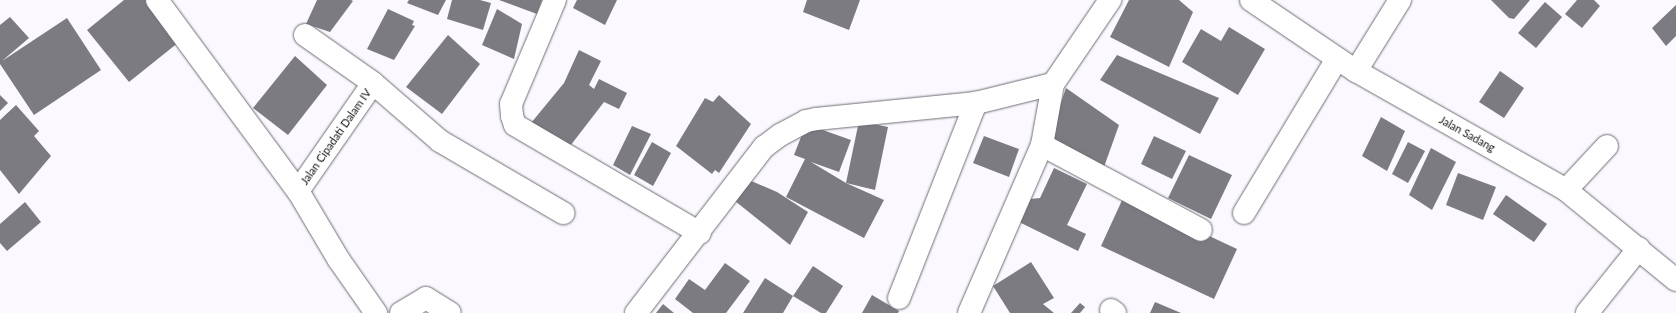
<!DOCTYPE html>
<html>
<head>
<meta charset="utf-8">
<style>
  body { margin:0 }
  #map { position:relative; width:1676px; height:313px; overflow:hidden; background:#fbf9ff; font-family:Lato,sans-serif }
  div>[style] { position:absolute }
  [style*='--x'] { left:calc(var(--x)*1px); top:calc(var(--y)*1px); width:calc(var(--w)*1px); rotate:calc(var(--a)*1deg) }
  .building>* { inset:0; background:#7d7b82 }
  .roads { filter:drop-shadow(0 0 1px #6f6c73) drop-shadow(0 0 1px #6f6c73) }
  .minor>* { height:22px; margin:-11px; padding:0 11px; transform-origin:11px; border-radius:11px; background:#fff }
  span { translate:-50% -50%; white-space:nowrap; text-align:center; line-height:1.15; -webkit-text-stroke:4px #fff; paint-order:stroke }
  .street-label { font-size:11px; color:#0f0e11 }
</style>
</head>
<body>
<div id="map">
  <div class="building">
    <div style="clip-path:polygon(124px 0,147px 0,179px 42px,129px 82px,87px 30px)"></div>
    <div style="clip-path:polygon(317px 0,351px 0,353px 1px,330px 32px,306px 24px)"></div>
    <div style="clip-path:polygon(409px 0,446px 0,438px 15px,407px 3px)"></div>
    <div style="clip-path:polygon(452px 0,480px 0,491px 3px,483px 30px,447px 19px)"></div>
    <div style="clip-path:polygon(499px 0,542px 0,537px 14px)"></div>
    <div style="clip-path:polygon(577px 0,617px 0,605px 25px,573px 8px)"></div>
    <div style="clip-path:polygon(807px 0,860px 0,849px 30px,803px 12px)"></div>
    <div style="clip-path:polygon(1129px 0,1179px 0,1193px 12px,1169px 67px,1110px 37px)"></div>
    <div style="clip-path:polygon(1491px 0,1530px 0,1514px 19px,1509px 18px)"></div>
    <div style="clip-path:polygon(1577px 0,1594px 0,1600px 6px,1582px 28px,1565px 14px)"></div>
    <div style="clip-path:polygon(1545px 2px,1562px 17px,1536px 48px,1518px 33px)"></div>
    <div style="clip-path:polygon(1676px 5px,1676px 36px,1666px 46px,1652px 28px)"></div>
    <div style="clip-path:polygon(388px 9px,414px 21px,412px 25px,415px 26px,394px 60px,367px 49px)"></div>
    <div style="clip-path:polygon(497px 9px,522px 24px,514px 59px,482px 45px)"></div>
    <div style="clip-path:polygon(10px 17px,29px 38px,2px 61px,67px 18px,101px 70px,34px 115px,0 64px,0 25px)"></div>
    <div style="clip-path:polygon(1229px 27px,1265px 49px,1238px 95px,1182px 62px,1201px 29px,1221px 41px)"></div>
    <div style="clip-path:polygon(448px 35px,480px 64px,442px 114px,406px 87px)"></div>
    <div style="clip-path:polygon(579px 50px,601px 61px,589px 85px,594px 89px,599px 79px,627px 93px,619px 109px,604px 102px,567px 150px,531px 123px,564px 83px)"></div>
    <div style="clip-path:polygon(1117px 55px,1219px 98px,1200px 134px,1100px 80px)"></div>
    <div style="clip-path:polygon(295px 56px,327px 85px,288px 135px,253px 108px)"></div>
    <div style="clip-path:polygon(1500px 71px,1524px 88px,1504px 118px,1479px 102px)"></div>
    <div style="clip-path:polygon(1066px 88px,1119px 125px,1104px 167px,1049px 138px)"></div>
    <div style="clip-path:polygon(0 95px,8px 103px,0 111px)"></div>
    <div style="clip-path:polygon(719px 95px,751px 124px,719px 173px,715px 170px,712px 174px,676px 146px,705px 98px,713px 102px)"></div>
    <div style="clip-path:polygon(16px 105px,39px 131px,34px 136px,51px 156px,19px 194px,0 170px,0 120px)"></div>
    <div style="clip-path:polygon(1381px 117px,1405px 131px,1387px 171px,1362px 156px)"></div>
    <div style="clip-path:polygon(859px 121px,888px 127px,875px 190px,846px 183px)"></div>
    <div style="clip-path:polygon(806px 124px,851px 140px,839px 172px,811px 162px,846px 183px,884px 200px,864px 238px,786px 197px,805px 159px,794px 155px)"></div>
    <div style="clip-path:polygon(632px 126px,651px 134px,630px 175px,613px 165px)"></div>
    <div style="clip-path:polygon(984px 136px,1019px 149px,1009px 177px,973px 163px)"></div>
    <div style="clip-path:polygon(1154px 136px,1186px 151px,1172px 179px,1141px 164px)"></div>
    <div style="clip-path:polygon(652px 142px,671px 153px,653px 186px,634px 175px)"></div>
    <div style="clip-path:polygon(1408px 142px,1425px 151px,1408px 183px,1392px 174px)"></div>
    <div style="clip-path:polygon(1431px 148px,1456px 162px,1432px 210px,1409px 195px)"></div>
    <div style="clip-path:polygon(1189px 155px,1232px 175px,1211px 219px,1168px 198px)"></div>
    <div style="clip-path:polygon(1054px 168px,1087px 184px,1067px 225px,1086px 234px,1078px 251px,1019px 222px,1030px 199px,1040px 198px)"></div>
    <div style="clip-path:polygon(1458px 173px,1496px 187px,1483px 220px,1446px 205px)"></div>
    <div style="clip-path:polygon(749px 180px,777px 192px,808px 212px,790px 245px,735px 201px)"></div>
    <div style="clip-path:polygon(1506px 195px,1547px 224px,1534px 242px,1493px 214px)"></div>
    <div style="clip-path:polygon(1124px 196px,1237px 249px,1214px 299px,1101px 246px)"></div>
    <div style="clip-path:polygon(25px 202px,41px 222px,7px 251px,0 243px,0 224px)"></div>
    <div style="clip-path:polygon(1031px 262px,1054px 298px,1043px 304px,1054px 313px,1010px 313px,993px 286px)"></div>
    <div style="clip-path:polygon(725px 263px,750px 281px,726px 313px,693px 313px,675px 299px,689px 279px,705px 290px)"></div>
    <div style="clip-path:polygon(813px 266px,843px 286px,826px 313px,821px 313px,793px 296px)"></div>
    <div style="clip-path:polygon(765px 278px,793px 296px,783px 313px,743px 313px)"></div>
    <div style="clip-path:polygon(872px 295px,899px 311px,898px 313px,862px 313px)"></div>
    <div style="clip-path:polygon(1155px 302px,1181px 313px,1150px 313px)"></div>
    <div style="clip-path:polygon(1080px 303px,1085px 307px,1080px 313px,1071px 313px)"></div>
    <div style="clip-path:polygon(663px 304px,674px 313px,656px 313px)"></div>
  </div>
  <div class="roads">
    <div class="minor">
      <div style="--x:157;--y:0;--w:237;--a:53.6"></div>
      <div style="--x:298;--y:191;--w:80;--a:59.3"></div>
      <div style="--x:339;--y:260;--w:65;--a:55.1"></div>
      <div style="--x:555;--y:0;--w:113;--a:112.9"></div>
      <div style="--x:511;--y:104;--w:12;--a:85"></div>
      <div style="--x:512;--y:116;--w:9;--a:72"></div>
      <div style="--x:515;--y:125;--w:214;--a:30.3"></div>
      <div style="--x:1251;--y:0;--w:127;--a:34.1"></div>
      <div style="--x:1356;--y:71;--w:241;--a:29.5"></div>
      <div style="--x:1566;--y:190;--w:142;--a:39.3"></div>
      <div style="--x:305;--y:35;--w:83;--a:35.2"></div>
      <div style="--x:373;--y:83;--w:89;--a:40.9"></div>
      <div style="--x:440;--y:141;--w:143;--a:30.3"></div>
      <div style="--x:1356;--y:71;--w:84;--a:-58.2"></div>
      <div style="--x:1042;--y:145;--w:180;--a:28.1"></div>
      <div style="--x:1566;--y:190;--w:60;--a:-47"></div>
      <div style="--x:298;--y:191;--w:131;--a:-55.2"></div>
      <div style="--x:1244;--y:213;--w:180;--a:-58.9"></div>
      <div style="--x:899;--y:298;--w:210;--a:-68.5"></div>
      <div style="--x:1111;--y:310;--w:5;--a:37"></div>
      <div style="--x:401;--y:313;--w:29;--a:-31"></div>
      <div style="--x:426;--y:298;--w:28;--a:32"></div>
      <div style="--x:636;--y:313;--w:210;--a:-52.4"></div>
      <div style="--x:764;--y:147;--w:20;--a:-37"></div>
      <div style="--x:780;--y:135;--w:30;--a:-28"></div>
      <div style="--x:806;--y:121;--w:10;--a:-11"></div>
      <div style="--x:816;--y:119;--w:161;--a:-5.7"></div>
      <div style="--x:976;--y:103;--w:79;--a:-13.9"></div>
      <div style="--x:1053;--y:84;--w:102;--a:-55.8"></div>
      <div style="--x:969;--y:313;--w:183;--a:-66.5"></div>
      <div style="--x:1042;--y:145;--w:62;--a:-79.8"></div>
      <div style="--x:1587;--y:313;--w:83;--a:-51.3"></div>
    </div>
  </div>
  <div class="street-label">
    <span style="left:1467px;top:134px;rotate:29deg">Jalan Sadang</span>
    <span style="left:336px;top:137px;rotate:-55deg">Jalan Cipadati Dalam IV</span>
  </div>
</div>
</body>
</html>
